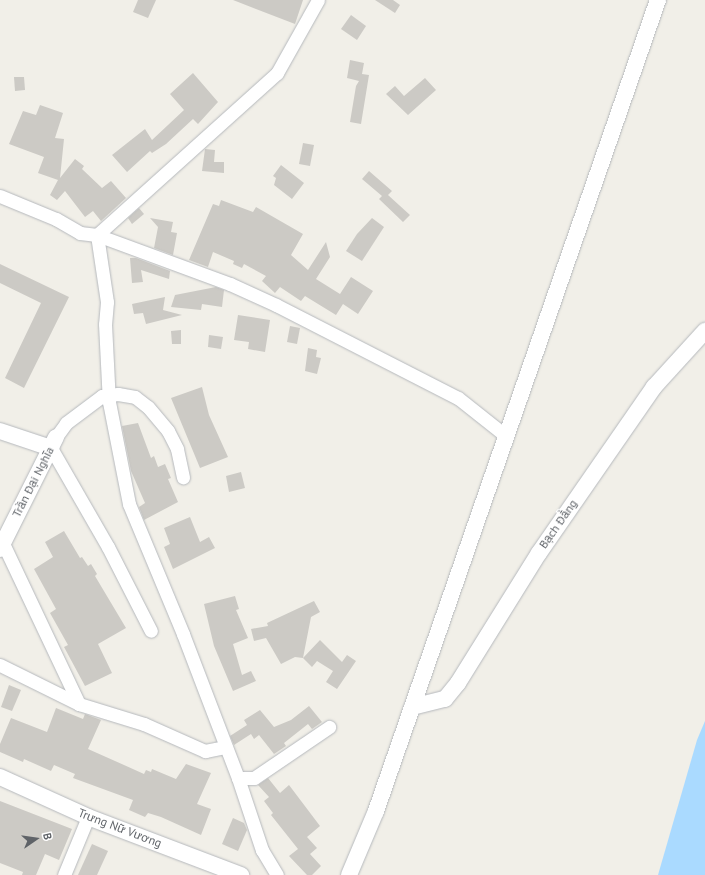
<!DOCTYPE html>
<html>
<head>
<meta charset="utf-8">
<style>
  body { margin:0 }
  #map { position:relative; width:705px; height:875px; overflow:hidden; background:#f1efe8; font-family:"PT Sans",sans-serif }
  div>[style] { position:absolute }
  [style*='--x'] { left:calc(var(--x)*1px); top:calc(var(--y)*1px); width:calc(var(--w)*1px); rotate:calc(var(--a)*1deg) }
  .water>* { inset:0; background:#aadaff }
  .building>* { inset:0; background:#cccac5 }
  .roads { filter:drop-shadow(0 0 1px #b5b8bc) drop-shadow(0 0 1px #b5b8bc) }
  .minor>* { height:13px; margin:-6.5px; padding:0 6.5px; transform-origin:6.5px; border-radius:6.5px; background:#fff }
  .tertiary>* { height:16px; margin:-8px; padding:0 8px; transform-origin:8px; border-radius:8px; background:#fff }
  span { translate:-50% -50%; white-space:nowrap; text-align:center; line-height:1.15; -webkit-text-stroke:3px #fff; paint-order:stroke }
  .street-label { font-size:12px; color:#5f6368 }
  .north { position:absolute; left:16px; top:819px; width:40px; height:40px; -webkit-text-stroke:3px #fff; paint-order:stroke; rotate:77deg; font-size:11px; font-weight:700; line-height:16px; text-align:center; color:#5f6368 }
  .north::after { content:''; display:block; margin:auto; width:14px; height:18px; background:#5f6368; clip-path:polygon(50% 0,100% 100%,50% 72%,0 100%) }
</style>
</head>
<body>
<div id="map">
  <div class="water">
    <div style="clip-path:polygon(705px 721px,705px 875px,658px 875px,697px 740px)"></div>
  </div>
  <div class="building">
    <div style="clip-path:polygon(138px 0,156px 0,148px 18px,133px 12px)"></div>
    <div style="clip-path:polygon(233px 0,303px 0,295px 24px)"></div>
    <div style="clip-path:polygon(375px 0,393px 0,400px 5px,395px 13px)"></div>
    <div style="clip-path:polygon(351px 15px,366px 26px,357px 40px,341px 29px)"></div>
    <div style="clip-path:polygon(350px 60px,364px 63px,362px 74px,369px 75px,361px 124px,350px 122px,356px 86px,359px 81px,347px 78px)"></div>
    <div style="clip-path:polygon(193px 73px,218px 102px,198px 124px,193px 119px,166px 144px,152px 153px,150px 151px,127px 172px,112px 155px,145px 129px,152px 140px,184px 110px,170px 94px)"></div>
    <div style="clip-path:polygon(14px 77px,24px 77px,25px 90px,15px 91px)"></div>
    <div style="clip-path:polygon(425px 78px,436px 90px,408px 115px,386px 94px,395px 86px,404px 96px)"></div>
    <div style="clip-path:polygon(40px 105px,63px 113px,55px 138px,64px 139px,60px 178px,75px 159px,84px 166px,82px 169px,102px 188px,111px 181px,126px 198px,101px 221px,93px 211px,85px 217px,65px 191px,57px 200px,50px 195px,58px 180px,38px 173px,44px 157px,9px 144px,23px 111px,36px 115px)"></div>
    <div style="clip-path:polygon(303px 143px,314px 145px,310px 166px,299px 164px)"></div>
    <div style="clip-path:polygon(205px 149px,215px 150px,214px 162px,224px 162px,224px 173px,202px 171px)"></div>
    <div style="clip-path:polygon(281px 165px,304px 183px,292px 199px,274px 185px,276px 178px,273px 176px)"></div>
    <div style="clip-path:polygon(369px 171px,392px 191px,388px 195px,410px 215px,403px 222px,379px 199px,382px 196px,362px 179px)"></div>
    <div style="clip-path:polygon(221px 200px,253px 212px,256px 207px,303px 234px,291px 255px,308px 270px,326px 242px,330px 257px,316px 279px,340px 294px,351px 277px,373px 291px,358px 314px,343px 304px,336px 315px,305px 296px,301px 301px,280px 287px,275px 293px,262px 281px,266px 276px,244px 264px,242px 268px,233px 264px,234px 261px,213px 252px,208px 267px,189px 260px,213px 204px,219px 206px)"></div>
    <div style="clip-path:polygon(139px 208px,144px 214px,132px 224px,128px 218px)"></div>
    <div style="clip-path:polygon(150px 218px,173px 222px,171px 232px,177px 233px,173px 255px,154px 248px,158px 227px)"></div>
    <div style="clip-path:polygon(372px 218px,384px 227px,362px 261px,346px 251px,357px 234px)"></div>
    <div style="clip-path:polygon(130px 258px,136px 258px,170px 271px,169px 279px,141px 270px,143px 282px,132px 283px)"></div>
    <div style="clip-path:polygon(0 264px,69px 297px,24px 388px,5px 378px,41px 303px,0 283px)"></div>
    <div style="clip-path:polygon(216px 287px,224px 290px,222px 307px,202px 304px,201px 310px,171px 307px,175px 295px)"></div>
    <div style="clip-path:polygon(165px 297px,163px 310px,182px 315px,146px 324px,143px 313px,134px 314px,132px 304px)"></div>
    <div style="clip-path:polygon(238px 315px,270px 320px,265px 352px,248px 349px,249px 342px,234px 340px)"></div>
    <div style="clip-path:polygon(290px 326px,300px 328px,297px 344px,287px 342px)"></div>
    <div style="clip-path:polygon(181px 330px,181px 344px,172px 344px,171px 331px)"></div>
    <div style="clip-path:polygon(209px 335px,223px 337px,221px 349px,208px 347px)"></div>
    <div style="clip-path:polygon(308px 348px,317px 350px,316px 357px,321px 358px,317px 374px,305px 371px)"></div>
    <div style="clip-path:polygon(202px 387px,209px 415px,228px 457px,200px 468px,171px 398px)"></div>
    <div style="clip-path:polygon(138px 423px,151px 458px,154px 456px,158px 467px,165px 464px,171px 478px,168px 479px,178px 502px,144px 520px,139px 507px,145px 503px,131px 471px,122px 426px)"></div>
    <div style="clip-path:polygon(241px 472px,245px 488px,229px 492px,226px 476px)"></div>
    <div style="clip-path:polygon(190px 517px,200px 542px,209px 537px,215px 548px,173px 569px,164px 547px,170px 544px,164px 528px)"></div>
    <div style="clip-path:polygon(64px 531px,80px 558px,82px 557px,88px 566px,91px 564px,97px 574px,95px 576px,126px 628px,98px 644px,112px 673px,85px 686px,64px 647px,68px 645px,50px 613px,56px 609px,34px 569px,53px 557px,45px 542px)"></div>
    <div style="clip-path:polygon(235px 596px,239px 609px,236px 610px,248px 638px,233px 644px,242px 675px,251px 671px,256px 681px,233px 691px,214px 646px,204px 604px)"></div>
    <div style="clip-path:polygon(314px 601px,320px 612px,311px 617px,303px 658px,295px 657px,281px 664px,266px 638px,254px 641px,251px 629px,268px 626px,267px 623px)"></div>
    <div style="clip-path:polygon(320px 640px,342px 662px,347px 655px,356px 661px,337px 689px,326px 682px,333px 671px,317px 661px,312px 667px,303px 658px)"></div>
    <div style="clip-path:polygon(9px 685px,21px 690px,12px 711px,1px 707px)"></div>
    <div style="clip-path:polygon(309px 706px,322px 722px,312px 729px,308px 724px,284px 743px,286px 746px,274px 754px,259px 735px,254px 739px,251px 734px,234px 745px,230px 736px,247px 725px,244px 720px,260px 710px,274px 727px,291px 720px)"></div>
    <div style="clip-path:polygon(56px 708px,83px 719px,85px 714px,101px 720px,88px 749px,124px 765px,144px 774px,146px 770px,151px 772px,152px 769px,176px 779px,186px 764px,211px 773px,197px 804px,211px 809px,201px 835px,161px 817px,148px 813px,145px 817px,129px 810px,133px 800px,73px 778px,75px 774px,54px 765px,51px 771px,24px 759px,23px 762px,0 752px,0 744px,11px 718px,47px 732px)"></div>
    <div style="clip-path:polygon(268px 778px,280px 793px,289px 785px,320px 826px,307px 837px,317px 848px,310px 854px,321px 866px,312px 875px,307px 875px,289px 856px,298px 849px,271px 815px,273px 813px,264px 801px,269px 797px,258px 785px)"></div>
    <div style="clip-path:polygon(0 801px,72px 829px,59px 860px,45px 854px,36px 875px,22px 875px,23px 872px,0 863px)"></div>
    <div style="clip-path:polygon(233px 818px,244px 823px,247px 830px,238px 851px,222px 844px)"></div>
    <div style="clip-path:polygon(92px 844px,108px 851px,97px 875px,78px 875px)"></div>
  </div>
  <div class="roads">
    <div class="minor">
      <div style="--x:318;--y:0;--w:84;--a:119.3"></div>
      <div style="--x:277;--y:73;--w:242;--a:138"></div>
      <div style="--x:97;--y:235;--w:142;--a:20.2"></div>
      <div style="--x:230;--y:284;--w:51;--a:24.5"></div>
      <div style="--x:276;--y:305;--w:204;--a:27.1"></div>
      <div style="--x:458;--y:398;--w:61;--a:38.4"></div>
      <div style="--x:0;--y:196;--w:61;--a:22.3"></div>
      <div style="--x:56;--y:219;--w:28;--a:30"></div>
      <div style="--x:80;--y:233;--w:17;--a:7"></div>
      <div style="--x:97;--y:235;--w:68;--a:81.5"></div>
      <div style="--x:107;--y:302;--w:22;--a:95"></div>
      <div style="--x:105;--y:324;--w:78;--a:87.1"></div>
      <div style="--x:109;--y:402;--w:104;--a:78.9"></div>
      <div style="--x:129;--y:504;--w:141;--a:67.4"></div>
      <div style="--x:183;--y:634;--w:154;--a:69.1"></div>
      <div style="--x:238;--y:778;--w:76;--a:71.6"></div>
      <div style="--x:262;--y:850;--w:29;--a:59"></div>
      <div style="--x:56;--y:437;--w:17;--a:-54"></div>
      <div style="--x:66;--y:423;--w:45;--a:-36.9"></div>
      <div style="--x:102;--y:396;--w:16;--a:-7"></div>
      <div style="--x:118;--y:394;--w:17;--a:10"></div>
      <div style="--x:135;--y:397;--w:16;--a:38"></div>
      <div style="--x:148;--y:407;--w:31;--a:50"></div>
      <div style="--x:168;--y:431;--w:20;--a:63"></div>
      <div style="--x:177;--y:449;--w:29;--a:78"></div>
      <div style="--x:51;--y:448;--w:114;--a:60.1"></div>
      <div style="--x:108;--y:547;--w:94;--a:62.9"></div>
      <div style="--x:0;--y:537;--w:185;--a:64.7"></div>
      <div style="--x:0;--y:665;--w:88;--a:26.3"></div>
      <div style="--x:79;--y:704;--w:68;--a:17.1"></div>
      <div style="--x:144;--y:724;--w:67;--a:23.9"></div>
      <div style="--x:205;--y:751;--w:21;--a:-11"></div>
      <div style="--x:238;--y:778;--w:16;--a:0"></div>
      <div style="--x:254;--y:778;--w:91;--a:-34.2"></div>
      <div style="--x:64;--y:875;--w:63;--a:-67.5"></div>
    </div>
    <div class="tertiary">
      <div style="--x:0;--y:431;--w:54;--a:18.4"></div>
      <div style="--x:0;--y:549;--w:125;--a:-63.4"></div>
      <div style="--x:412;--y:707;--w:34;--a:-14"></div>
      <div style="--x:445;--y:699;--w:21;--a:-51"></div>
      <div style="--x:458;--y:683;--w:153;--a:-58.1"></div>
      <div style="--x:539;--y:553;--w:202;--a:-55.3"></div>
      <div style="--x:654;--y:387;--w:76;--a:-47.7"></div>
      <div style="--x:0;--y:777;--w:97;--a:24.4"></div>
      <div style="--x:88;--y:817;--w:164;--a:20.8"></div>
      <div style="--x:349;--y:875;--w:69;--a:-67.1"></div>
      <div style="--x:376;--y:811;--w:859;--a:-70.83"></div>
    </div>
  </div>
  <div class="street-label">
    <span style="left:33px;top:482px;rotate:-63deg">Trần Đại Nghĩa</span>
    <span style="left:558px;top:524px;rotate:-55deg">Bạch Đằng</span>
    <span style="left:120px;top:828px;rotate:21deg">Trưng Nữ Vương</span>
  </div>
  <div class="north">B</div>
</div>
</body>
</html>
